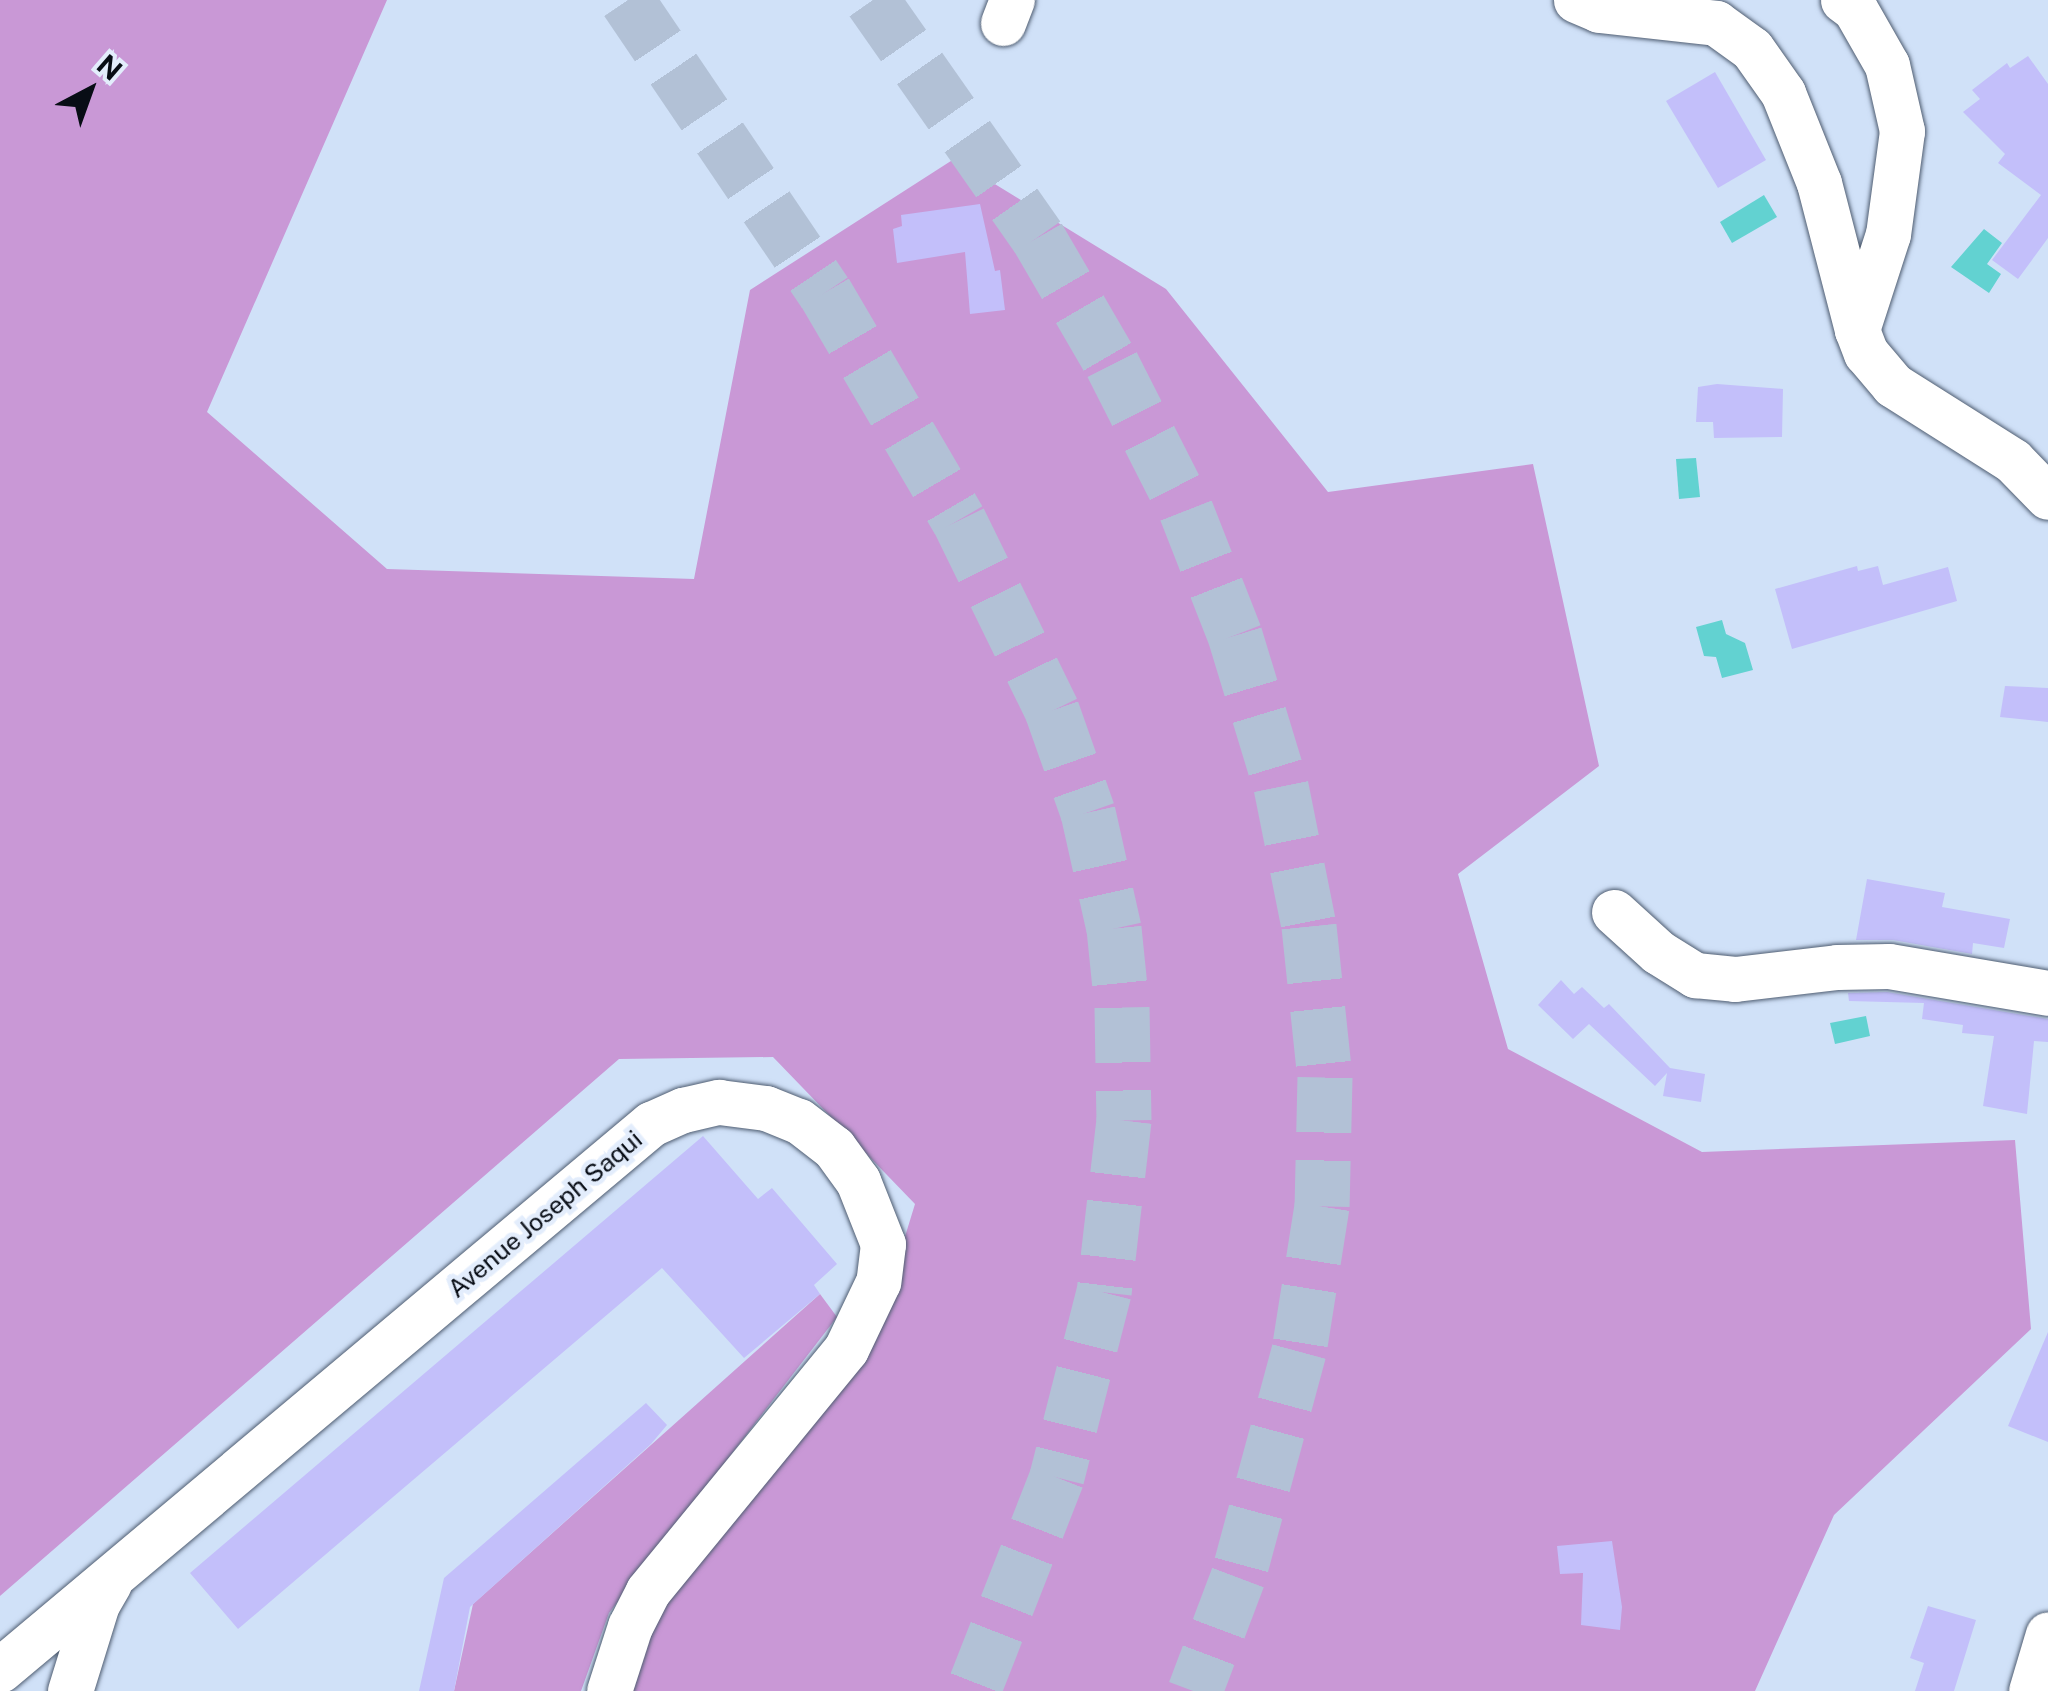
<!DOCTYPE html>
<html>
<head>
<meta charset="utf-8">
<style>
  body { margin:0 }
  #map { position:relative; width:2048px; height:1691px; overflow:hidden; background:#d0e1f8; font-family:"Public Sans",sans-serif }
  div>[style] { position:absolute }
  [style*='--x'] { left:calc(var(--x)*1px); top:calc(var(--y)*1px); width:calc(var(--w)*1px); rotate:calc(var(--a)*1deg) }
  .forest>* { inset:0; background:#c998d6 }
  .water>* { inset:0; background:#62d2d1 }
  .building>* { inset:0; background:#c3bffa }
  .highway-tunnel>* { height:55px; margin-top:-27.5px; transform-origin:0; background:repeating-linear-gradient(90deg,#b2c1d6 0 55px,transparent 0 83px) }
  .roads { filter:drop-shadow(0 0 2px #4f5d71) drop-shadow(0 0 2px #4f5d71) }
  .minor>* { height:45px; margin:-22.5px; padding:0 22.5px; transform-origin:22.5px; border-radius:22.5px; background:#fff }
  span { translate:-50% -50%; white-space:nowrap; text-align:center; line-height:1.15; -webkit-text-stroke:9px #e3edfc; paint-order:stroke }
  .street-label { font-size:25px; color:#080d15 }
  .north { position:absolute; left:40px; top:40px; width:100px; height:100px; -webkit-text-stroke:8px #e3edfc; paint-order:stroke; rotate:41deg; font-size:28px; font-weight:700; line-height:40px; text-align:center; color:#080d15 }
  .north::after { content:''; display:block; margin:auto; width:35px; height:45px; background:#080d15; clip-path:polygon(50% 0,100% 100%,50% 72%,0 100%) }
</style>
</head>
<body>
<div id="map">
  <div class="forest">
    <div style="clip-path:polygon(0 0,387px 0,207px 412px,387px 569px,694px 579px,750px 290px,954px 159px,1166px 289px,1328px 492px,1533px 464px,1599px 766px,1458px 874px,1508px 1049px,1702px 1152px,2015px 1140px,2031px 1329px,1834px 1515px,1755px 1691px,633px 1691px,634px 1644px,876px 1331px,915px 1204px,773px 1057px,619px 1059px,0 1596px)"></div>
    <div style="clip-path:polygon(820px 1294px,837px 1317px,609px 1613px,581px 1691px,454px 1691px,473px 1604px)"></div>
  </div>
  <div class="water">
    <div style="clip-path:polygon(1764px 195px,1777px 217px,1732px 243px,1720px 222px)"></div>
    <div style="clip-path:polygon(1984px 229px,2002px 243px,1987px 264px,2001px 274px,1989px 293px,1951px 267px)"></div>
    <div style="clip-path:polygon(1696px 458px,1700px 497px,1679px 499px,1676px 459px)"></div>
    <div style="clip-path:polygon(1722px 620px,1726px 634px,1745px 643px,1753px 670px,1722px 678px,1716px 657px,1704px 656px,1696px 627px)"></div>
    <div style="clip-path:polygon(1866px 1016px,1870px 1036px,1835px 1044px,1830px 1023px)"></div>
  </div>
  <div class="building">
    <div style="clip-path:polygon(2028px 56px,2048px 84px,2048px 238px,2018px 279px,1992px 260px,2041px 195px,1998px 163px,2005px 154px,1963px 112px,1980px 99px,1972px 90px,2007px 63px,2010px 68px)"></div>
    <div style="clip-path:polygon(1715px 72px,1766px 160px,1718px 188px,1666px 101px)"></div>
    <div style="clip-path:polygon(980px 204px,995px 271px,1000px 270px,1005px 310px,970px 314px,965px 252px,897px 263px,893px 229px,902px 226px,901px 215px)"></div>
    <div style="clip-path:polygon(1717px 384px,1783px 389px,1782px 437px,1714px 438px,1713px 422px,1696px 422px,1698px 387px)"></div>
    <div style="clip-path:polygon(1857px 566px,1858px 571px,1878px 566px,1883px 585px,1948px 567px,1957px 601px,1792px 649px,1775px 589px)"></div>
    <div style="clip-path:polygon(2005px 686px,2048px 688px,2048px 722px,2000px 717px)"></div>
    <div style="clip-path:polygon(1867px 879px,1945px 893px,1942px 907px,2010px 919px,2004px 948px,1973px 943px,1972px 954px,1893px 940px,1856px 940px)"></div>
    <div style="clip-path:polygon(1561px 980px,1574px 994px,1582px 987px,1604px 1008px,1609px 1004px,1670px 1068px,1705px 1074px,1701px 1102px,1663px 1096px,1667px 1073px,1655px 1086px,1589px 1024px,1573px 1039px,1538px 1005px)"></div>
    <div style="clip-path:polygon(1887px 992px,2048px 1019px,2048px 1042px,2034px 1041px,2027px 1114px,1983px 1106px,1994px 1036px,1962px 1033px,1963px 1025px,1922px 1019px,1924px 1003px,1849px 1001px,1848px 993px)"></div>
    <div style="clip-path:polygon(703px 1136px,758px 1199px,772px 1188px,837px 1264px,814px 1285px,820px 1294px,744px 1358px,662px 1268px,238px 1629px,190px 1573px)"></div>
    <div style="clip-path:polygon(2048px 1332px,2048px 1442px,2008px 1426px)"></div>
    <div style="clip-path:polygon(646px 1403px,667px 1425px,651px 1444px,470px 1607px,454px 1691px,419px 1691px,444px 1578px)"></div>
    <div style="clip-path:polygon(1612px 1541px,1622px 1607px,1620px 1630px,1581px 1625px,1583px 1573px,1560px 1574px,1557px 1546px)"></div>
    <div style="clip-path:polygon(1928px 1606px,1976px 1620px,1954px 1691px,1915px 1691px,1924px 1663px,1910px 1658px)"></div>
  </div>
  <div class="highway-tunnel">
    <div style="--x:627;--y:0;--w:353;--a:55.9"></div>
    <div style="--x:825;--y:292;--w:264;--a:59.6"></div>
    <div style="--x:959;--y:520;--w:212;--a:63.9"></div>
    <div style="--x:1052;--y:710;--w:108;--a:70.6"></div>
    <div style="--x:1088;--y:812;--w:119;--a:77.4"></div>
    <div style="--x:1114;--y:928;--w:79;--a:84.2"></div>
    <div style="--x:1122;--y:1007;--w:113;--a:89"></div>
    <div style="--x:1124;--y:1120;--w:173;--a:96.6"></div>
    <div style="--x:1104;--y:1292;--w:191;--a:104.3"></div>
    <div style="--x:1057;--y:1477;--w:230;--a:111.4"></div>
    <div style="--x:872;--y:0;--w:289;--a:55"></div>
    <div style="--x:1038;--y:237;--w:147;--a:59.8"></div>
    <div style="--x:1112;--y:364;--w:164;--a:63.1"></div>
    <div style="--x:1186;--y:510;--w:134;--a:68.6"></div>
    <div style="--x:1235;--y:635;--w:158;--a:73.1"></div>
    <div style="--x:1281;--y:786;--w:143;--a:78.7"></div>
    <div style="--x:1309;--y:926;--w:152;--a:84"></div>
    <div style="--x:1325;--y:1077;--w:129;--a:91.3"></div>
    <div style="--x:1322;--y:1206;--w:147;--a:99"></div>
    <div style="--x:1299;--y:1351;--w:234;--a:105.1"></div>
    <div style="--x:1238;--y:1577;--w:122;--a:110.7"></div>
  </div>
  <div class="roads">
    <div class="minor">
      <div style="--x:1576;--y:0;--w:25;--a:23"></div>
      <div style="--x:1599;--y:10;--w:118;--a:6.3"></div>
      <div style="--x:1716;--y:23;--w:44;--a:35.8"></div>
      <div style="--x:1752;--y:49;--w:54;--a:54.8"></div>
      <div style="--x:1783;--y:93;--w:97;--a:68.2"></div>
      <div style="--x:1819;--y:183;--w:152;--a:75.5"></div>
      <div style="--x:1843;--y:0;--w:15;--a:37"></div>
      <div style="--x:1855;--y:9;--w:64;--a:60.3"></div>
      <div style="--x:1887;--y:65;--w:68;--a:77.2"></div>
      <div style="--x:1902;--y:131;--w:104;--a:97.7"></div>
      <div style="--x:1888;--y:234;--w:101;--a:107.9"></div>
      <div style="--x:1857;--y:330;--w:25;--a:69"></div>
      <div style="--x:1866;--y:353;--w:42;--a:49.8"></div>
      <div style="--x:1893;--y:385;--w:142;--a:32.3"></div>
      <div style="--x:2013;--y:461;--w:50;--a:45.8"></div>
      <div style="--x:1003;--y:23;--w:25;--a:-69"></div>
      <div style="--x:1614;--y:912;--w:59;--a:42.3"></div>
      <div style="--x:1658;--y:952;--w:44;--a:31.9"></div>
      <div style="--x:1695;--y:975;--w:40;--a:5.7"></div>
      <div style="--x:1735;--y:979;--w:103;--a:-6.7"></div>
      <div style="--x:1837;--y:967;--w:52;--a:-1.1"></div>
      <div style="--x:1889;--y:966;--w:161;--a:9.6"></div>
      <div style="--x:0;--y:1670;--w:850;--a:-39.99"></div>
      <div style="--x:651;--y:1124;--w:35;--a:-24"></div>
      <div style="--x:683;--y:1110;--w:37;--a:-13"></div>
      <div style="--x:719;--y:1102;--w:47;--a:7.3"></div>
      <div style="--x:766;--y:1108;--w:35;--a:22"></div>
      <div style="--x:799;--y:1121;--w:44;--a:37.6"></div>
      <div style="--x:834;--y:1148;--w:41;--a:54"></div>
      <div style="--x:858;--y:1181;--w:68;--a:68.4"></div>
      <div style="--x:883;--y:1244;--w:38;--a:97"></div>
      <div style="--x:878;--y:1282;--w:74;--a:115.5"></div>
      <div style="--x:846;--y:1349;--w:313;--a:129.3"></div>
      <div style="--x:648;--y:1591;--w:39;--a:117"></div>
      <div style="--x:630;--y:1626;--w:68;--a:107.9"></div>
      <div style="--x:70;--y:1691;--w:91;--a:-72.8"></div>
      <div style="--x:97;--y:1604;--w:24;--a:-60"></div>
      <div style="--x:2031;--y:1691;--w:59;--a:-73.4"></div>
    </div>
  </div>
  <div class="street-label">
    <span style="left:545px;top:1214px;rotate:-40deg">Avenue Joseph Saqui</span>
  </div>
  <div class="north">N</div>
</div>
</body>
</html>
